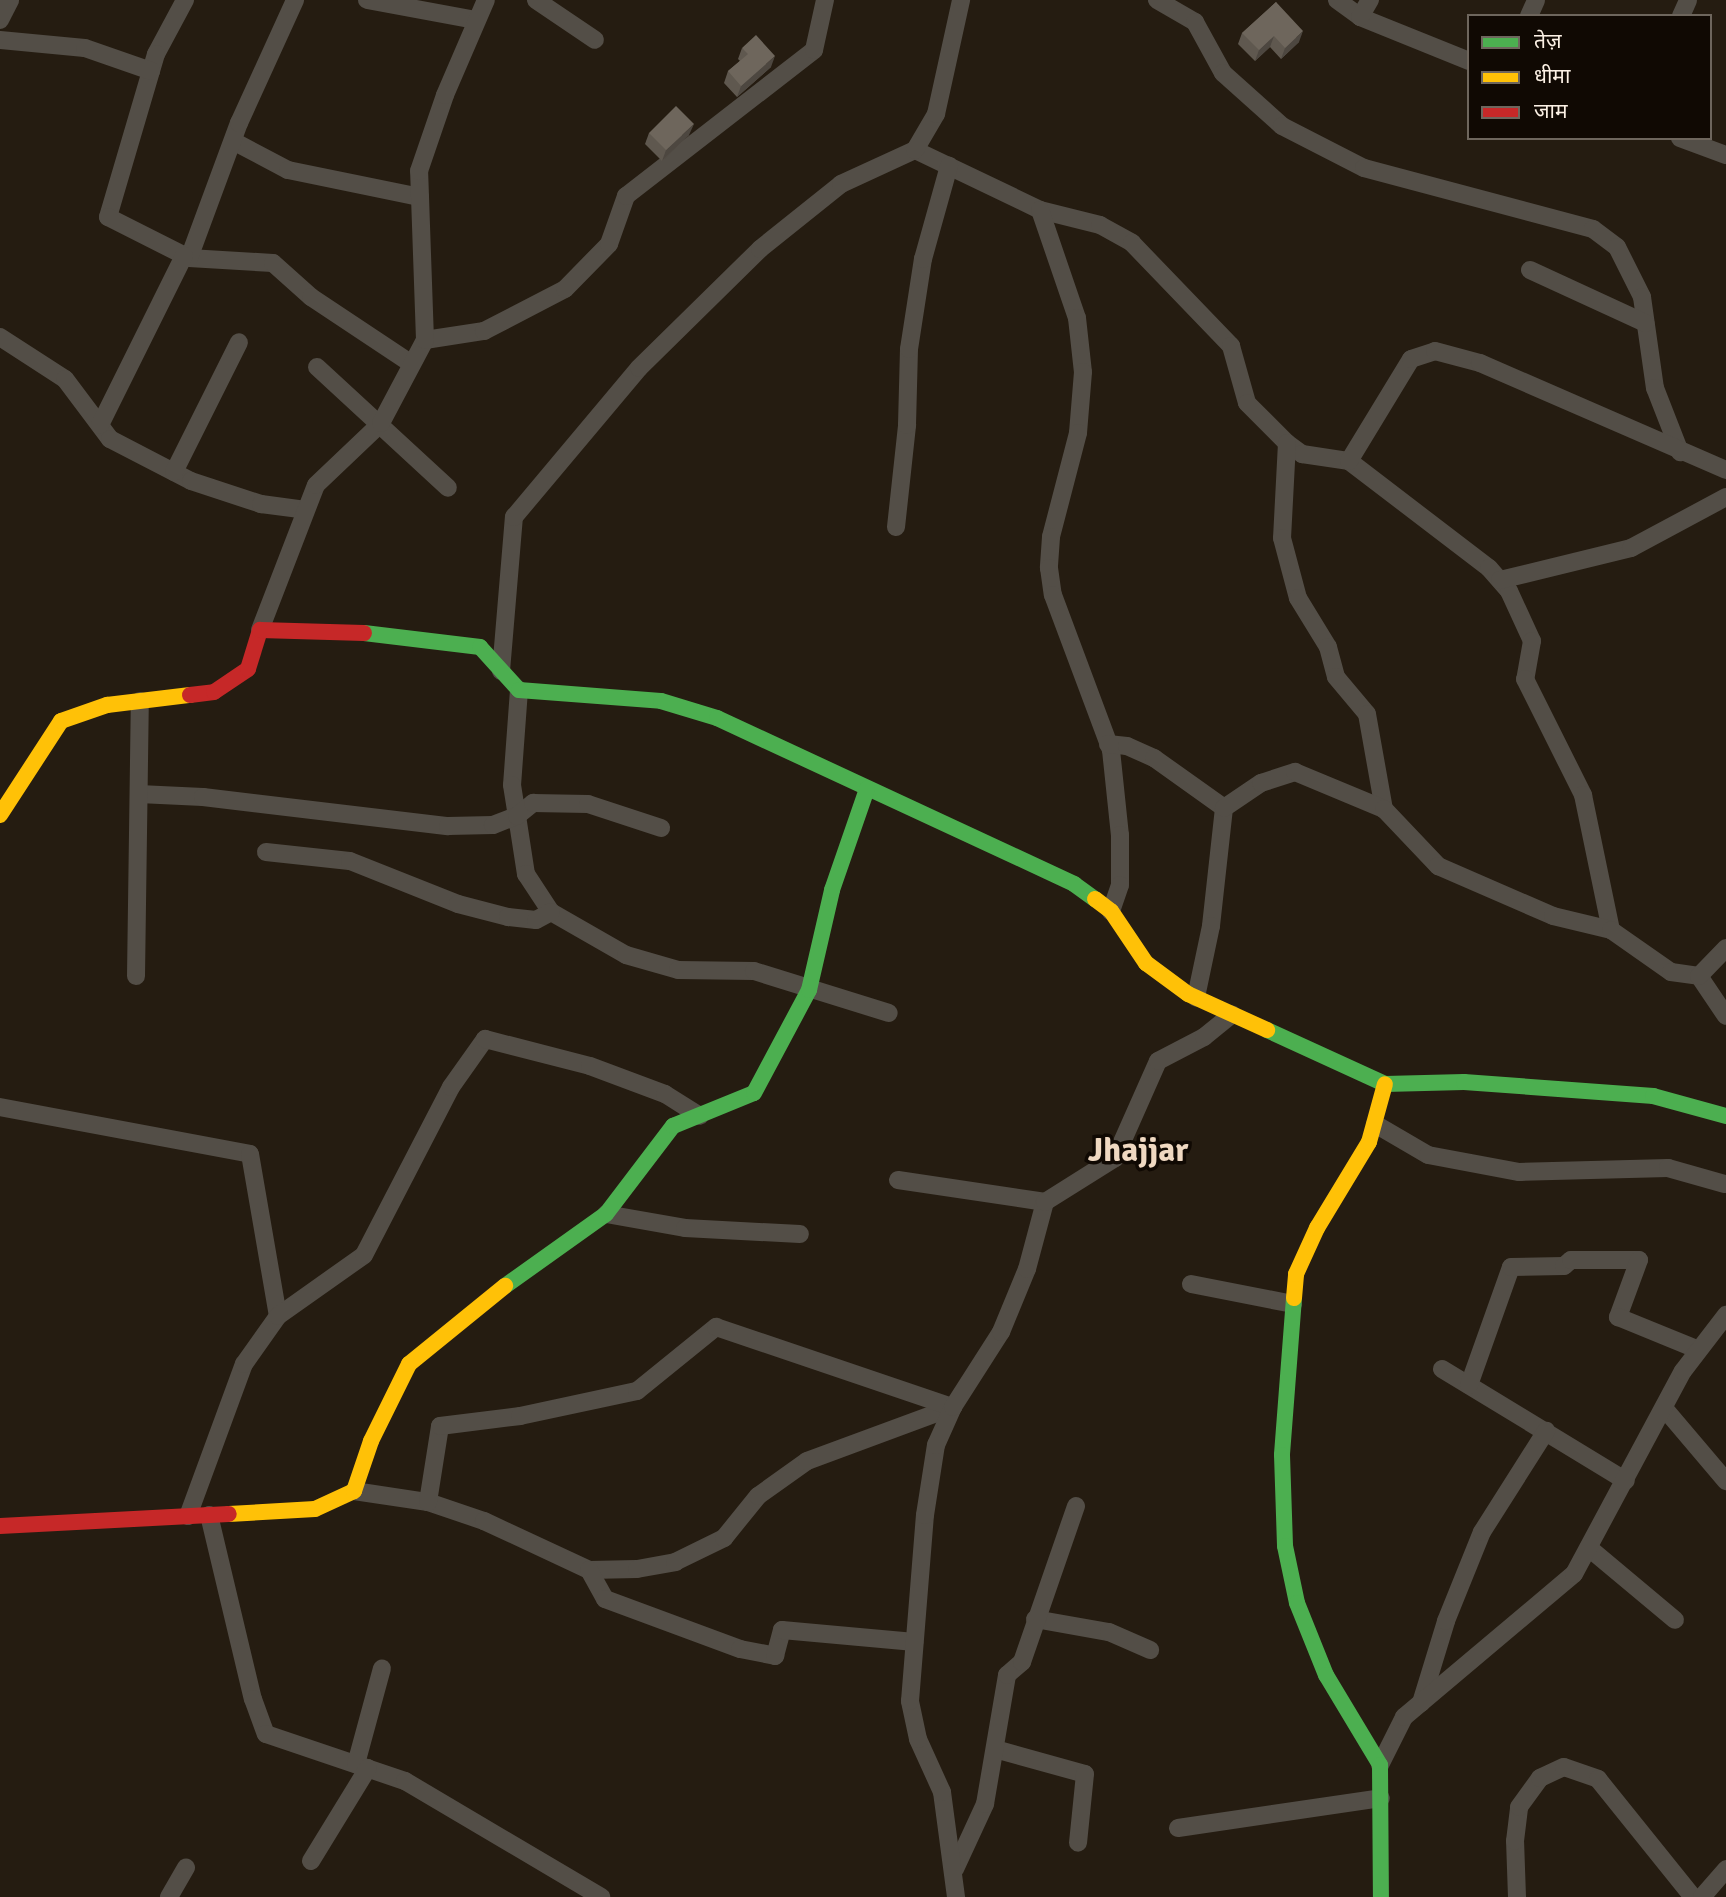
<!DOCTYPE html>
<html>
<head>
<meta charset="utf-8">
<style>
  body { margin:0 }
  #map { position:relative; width:1726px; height:1897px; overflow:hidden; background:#251c11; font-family:Signika,"Noto Sans Devanagari",sans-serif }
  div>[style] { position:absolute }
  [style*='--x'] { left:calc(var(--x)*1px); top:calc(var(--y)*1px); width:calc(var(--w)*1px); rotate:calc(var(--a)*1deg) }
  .street>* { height:18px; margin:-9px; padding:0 9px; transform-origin:9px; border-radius:9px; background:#534e47 }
  .fast>* { height:16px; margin:-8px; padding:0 8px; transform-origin:8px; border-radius:8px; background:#4caf50 }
  .slow>* { height:16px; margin:-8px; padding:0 8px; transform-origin:8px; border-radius:8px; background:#ffc107 }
  .jam>* { height:16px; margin:-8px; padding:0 8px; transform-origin:8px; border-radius:8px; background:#c62828 }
  .wall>* { inset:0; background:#5f584f }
  .shaded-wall>* { inset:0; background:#4d4740 }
  .building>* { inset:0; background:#6e665c }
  span { translate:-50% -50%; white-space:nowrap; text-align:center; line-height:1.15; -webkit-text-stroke:7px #100903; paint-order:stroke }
  .district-label { font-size:33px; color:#efd8c1; font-weight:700 }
  .legend { position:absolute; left:1467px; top:14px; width:245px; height:126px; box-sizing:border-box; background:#100903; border:2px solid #6e665d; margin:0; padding:9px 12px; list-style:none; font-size:21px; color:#fcf1e5 }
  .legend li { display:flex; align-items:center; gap:14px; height:35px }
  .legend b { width:35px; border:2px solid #6e665d }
</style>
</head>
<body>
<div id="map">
  <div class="street">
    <div style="--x:185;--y:0;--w:61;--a:118.2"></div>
    <div style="--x:156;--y:54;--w:170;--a:106.4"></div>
    <div style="--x:108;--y:217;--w:91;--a:26.8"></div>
    <div style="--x:189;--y:258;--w:84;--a:3.4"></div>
    <div style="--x:273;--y:263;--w:51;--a:41.8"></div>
    <div style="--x:311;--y:297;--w:121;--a:33.6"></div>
    <div style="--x:367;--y:0;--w:111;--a:10.4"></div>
    <div style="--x:536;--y:0;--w:71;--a:34.1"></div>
    <div style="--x:1157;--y:0;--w:44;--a:30.1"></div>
    <div style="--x:1195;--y:22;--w:58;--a:61.2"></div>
    <div style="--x:1223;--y:73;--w:79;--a:41.9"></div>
    <div style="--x:1282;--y:126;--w:92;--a:27.1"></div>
    <div style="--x:1364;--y:168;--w:237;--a:14.9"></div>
    <div style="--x:1593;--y:229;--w:30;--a:37"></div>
    <div style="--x:1617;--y:247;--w:56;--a:63.4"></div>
    <div style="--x:1642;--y:297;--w:92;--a:81.9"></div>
    <div style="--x:1655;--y:388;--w:69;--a:68.7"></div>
    <div style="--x:1337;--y:0;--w:29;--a:36"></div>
    <div style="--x:1360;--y:17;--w:118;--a:22"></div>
    <div style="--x:1529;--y:16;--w:17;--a:-66"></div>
    <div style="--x:1681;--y:16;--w:17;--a:-66"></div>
    <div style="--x:1360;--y:17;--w:20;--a:-60"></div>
    <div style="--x:0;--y:20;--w:22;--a:-63"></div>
    <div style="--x:0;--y:40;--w:85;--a:5.4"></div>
    <div style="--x:85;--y:48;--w:70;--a:19.2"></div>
    <div style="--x:1680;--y:138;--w:49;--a:20.3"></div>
    <div style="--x:233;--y:141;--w:62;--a:27.8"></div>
    <div style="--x:288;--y:170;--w:135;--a:11.6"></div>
    <div style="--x:915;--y:150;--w:139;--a:25.6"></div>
    <div style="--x:1040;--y:210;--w:62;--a:14"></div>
    <div style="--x:1100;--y:225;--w:37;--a:29"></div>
    <div style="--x:1132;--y:243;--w:143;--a:46.1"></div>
    <div style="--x:1231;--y:346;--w:59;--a:74.3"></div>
    <div style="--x:1247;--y:403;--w:57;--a:45"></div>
    <div style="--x:1287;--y:443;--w:19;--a:36"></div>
    <div style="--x:1302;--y:454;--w:48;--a:8.5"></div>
    <div style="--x:1349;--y:461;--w:176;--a:37.4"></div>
    <div style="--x:1489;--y:568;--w:30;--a:49"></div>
    <div style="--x:1509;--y:591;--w:55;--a:65.3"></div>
    <div style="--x:1532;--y:641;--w:39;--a:100"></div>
    <div style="--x:1525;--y:679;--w:130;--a:63.4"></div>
    <div style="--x:1583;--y:795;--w:138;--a:78.3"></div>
    <div style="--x:1040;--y:210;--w:114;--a:71.1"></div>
    <div style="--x:1077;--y:318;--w:54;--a:83.7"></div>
    <div style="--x:1083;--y:372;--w:61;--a:94.7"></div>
    <div style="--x:1078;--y:433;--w:107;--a:104.6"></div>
    <div style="--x:1051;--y:537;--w:31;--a:94"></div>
    <div style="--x:1049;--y:568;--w:27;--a:82"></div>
    <div style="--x:1053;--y:595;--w:165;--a:69.5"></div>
    <div style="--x:1111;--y:750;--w:85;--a:84"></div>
    <div style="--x:1120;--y:835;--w:50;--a:90"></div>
    <div style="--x:1120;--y:885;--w:28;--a:109"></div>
    <div style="--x:189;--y:258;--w:144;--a:-69.7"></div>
    <div style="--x:239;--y:123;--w:135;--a:-65.5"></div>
    <div style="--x:1530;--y:270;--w:127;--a:24.7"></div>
    <div style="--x:0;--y:337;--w:77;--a:32.9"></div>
    <div style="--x:65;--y:379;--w:75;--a:53.1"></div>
    <div style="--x:110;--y:439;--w:91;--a:27.4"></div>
    <div style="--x:191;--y:481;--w:74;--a:18.2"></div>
    <div style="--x:261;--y:504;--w:45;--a:7.6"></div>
    <div style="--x:425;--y:340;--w:60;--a:-8.7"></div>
    <div style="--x:484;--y:331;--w:91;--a:-27.4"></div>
    <div style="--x:565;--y:289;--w:63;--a:-45.6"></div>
    <div style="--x:609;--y:244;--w:51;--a:-70.5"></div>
    <div style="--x:626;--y:196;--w:238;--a:-37.8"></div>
    <div style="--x:814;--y:50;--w:51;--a:-77.6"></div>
    <div style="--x:317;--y:367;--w:178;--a:42.7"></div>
    <div style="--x:100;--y:425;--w:189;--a:-63.6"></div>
    <div style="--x:1287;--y:443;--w:95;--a:93"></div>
    <div style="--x:1282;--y:538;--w:62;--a:75.1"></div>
    <div style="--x:1298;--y:598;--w:57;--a:58.5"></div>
    <div style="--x:1328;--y:647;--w:31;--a:75"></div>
    <div style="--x:1336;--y:677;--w:48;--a:50"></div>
    <div style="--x:1367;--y:714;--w:97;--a:79.9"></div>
    <div style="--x:1349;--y:461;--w:119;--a:-58.7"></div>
    <div style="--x:1411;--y:359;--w:25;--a:-18"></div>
    <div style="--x:1435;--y:351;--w:47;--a:14.9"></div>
    <div style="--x:1480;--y:363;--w:268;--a:23.5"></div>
    <div style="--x:174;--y:472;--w:145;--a:-63.4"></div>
    <div style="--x:896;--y:527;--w:103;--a:-83.8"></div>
    <div style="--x:907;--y:425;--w:76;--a:-88.5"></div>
    <div style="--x:909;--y:349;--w:91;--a:-81.2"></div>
    <div style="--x:923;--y:259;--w:97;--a:-74.4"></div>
    <div style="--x:1500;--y:580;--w:135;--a:-13.7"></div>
    <div style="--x:1631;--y:548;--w:108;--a:-28.2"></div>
    <div style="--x:260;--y:630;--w:155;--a:-68.9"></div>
    <div style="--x:316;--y:485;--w:90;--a:-43.6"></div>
    <div style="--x:381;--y:423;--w:94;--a:-62.1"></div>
    <div style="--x:425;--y:340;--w:169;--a:-92"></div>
    <div style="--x:419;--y:171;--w:80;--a:-71.1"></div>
    <div style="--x:445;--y:95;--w:103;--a:-66.7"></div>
    <div style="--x:501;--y:671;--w:155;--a:-85.2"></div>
    <div style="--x:514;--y:517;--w:194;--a:-50"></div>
    <div style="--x:639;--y:368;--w:170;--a:-44.5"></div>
    <div style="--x:760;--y:249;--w:104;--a:-38.7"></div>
    <div style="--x:841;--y:184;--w:81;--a:-24.7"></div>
    <div style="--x:915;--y:150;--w:42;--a:-59.7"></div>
    <div style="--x:936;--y:114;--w:117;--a:-77.6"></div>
    <div style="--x:519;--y:690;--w:95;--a:94.2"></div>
    <div style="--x:512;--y:785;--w:31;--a:81"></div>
    <div style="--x:517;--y:816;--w:59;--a:81.2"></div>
    <div style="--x:526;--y:874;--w:45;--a:56.7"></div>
    <div style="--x:551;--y:912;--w:86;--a:29.8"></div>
    <div style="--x:626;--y:955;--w:54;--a:16.1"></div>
    <div style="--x:678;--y:970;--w:76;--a:0.8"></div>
    <div style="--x:754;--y:971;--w:141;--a:17.3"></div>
    <div style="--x:1108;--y:744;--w:19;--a:6"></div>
    <div style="--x:1127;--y:746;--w:30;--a:24"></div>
    <div style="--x:1154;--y:758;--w:86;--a:35.5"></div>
    <div style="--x:1224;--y:808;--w:119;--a:96.3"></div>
    <div style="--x:1211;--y:926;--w:73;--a:101.9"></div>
    <div style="--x:139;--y:794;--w:64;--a:2.7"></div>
    <div style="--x:203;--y:797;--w:247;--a:6.8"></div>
    <div style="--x:448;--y:826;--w:45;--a:-1.3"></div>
    <div style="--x:493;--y:825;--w:26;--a:-21"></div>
    <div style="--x:517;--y:816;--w:21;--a:-39"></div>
    <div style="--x:533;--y:803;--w:55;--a:1"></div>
    <div style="--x:588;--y:804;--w:77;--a:18.2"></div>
    <div style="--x:1224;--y:808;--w:45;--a:-34"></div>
    <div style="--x:1261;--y:783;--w:36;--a:-18"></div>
    <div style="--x:1295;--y:772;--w:96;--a:22.6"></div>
    <div style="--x:1384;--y:809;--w:79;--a:46.5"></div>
    <div style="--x:1438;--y:866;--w:125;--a:23.5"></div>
    <div style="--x:1553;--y:916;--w:60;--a:13.6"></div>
    <div style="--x:1611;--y:930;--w:73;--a:35"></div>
    <div style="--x:1671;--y:972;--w:28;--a:8"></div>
    <div style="--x:1699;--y:976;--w:48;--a:56"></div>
    <div style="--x:266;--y:852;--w:84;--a:6.1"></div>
    <div style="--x:350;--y:861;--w:116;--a:21.7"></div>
    <div style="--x:458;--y:904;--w:52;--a:14.6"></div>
    <div style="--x:508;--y:917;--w:28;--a:6"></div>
    <div style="--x:536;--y:920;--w:17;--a:-28"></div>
    <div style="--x:136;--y:976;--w:275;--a:-89.2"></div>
    <div style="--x:1699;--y:976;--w:39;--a:-46"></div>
    <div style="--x:0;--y:1107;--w:254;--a:10.6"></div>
    <div style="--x:250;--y:1154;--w:164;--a:80.2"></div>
    <div style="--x:1375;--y:1124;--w:61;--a:30.3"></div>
    <div style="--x:1428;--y:1155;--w:93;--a:10.6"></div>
    <div style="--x:1519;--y:1172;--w:149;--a:-1.5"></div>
    <div style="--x:1668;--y:1168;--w:59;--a:15.7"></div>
    <div style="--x:898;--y:1180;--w:149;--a:8.5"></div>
    <div style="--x:606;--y:1214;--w:80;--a:10"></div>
    <div style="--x:685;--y:1228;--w:115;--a:3"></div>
    <div style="--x:1191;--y:1284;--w:104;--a:11.1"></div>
    <div style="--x:1442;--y:1369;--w:215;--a:31.3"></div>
    <div style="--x:1469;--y:1385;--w:125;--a:-70.4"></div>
    <div style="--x:1511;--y:1267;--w:53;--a:-1.1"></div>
    <div style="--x:1564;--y:1266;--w:9;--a:-41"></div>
    <div style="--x:1571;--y:1260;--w:68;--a:0"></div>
    <div style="--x:1639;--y:1260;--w:61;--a:110.2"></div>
    <div style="--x:1618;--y:1317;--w:87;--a:22.2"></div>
    <div style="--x:1664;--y:1408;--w:96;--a:49.7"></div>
    <div style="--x:354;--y:1491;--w:75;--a:8.5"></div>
    <div style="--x:428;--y:1502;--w:59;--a:18.7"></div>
    <div style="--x:484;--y:1521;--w:116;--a:25"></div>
    <div style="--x:589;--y:1570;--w:48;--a:-1.2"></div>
    <div style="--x:637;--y:1569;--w:39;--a:-10"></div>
    <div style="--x:675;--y:1562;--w:55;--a:-26.1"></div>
    <div style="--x:724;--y:1538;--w:54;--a:-51"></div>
    <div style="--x:758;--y:1496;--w:60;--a:-35.5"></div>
    <div style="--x:807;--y:1461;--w:156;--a:-20.3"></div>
    <div style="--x:428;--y:1502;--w:77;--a:-81"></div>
    <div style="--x:440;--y:1426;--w:81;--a:-7.1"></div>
    <div style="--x:520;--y:1416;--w:120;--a:-12.1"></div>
    <div style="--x:637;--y:1391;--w:102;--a:-39"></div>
    <div style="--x:716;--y:1327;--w:250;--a:18.7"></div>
    <div style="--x:209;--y:1515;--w:189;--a:76.6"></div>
    <div style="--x:253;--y:1699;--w:37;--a:70"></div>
    <div style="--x:266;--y:1734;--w:147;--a:18.7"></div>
    <div style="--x:405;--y:1781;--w:228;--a:30.6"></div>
    <div style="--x:188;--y:1516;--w:162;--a:-69.8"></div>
    <div style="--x:244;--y:1364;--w:59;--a:-54.7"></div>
    <div style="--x:278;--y:1316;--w:105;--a:-35.3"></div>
    <div style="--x:364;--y:1255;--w:189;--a:-62.6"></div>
    <div style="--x:451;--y:1087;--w:59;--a:-54.7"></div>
    <div style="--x:485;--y:1039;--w:108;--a:14.4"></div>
    <div style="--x:590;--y:1066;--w:80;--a:20.5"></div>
    <div style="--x:665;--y:1094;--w:41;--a:32.2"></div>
    <div style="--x:1589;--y:1548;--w:112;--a:39.9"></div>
    <div style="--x:589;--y:1570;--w:33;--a:61"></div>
    <div style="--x:605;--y:1599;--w:144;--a:20.3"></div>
    <div style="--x:740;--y:1649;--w:36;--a:11"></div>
    <div style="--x:775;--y:1656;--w:27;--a:-75"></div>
    <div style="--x:782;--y:1630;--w:133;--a:5.2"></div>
    <div style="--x:1035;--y:1619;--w:75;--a:10"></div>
    <div style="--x:1109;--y:1632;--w:45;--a:23.7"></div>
    <div style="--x:1421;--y:1703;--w:86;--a:-73"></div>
    <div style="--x:1446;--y:1621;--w:96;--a:-68"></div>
    <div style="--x:1482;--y:1532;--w:120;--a:-57.6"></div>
    <div style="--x:995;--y:1749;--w:93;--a:15.5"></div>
    <div style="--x:1085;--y:1774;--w:69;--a:95.8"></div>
    <div style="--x:356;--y:1764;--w:99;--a:-74.8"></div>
    <div style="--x:1380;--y:1765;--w:54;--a:-63.4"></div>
    <div style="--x:1404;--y:1717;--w:222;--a:-40.1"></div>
    <div style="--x:1574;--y:1574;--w:230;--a:-61.8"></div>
    <div style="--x:1683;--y:1371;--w:71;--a:-52.5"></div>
    <div style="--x:1178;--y:1828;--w:205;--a:-8.4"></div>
    <div style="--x:311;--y:1861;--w:109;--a:-58.5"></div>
    <div style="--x:955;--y:1869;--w:72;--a:-65.2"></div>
    <div style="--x:985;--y:1804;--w:131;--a:-80.3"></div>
    <div style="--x:1007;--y:1675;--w:20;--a:-41"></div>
    <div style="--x:1022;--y:1662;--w:165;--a:-70.9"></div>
    <div style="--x:169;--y:1897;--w:34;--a:-60"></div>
    <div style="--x:956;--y:1897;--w:106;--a:-97.6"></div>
    <div style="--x:942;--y:1792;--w:58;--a:-114.4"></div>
    <div style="--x:918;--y:1739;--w:39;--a:-102"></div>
    <div style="--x:910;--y:1701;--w:187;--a:-85.4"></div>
    <div style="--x:925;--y:1515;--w:71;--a:-81.1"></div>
    <div style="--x:936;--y:1445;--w:42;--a:-65.9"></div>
    <div style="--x:953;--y:1407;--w:89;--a:-57.4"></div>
    <div style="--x:1001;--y:1332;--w:68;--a:-67.6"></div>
    <div style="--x:1027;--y:1269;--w:69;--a:-75"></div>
    <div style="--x:1045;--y:1202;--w:83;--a:-32.2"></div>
    <div style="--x:1115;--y:1158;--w:106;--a:-66.1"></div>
    <div style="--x:1158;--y:1061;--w:52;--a:-27.6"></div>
    <div style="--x:1204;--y:1037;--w:36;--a:-39"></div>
    <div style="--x:1517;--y:1897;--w:56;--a:-92"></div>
    <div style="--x:1515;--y:1841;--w:34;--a:-83"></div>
    <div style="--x:1519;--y:1807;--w:36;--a:-54"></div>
    <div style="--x:1540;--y:1778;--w:26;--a:-25"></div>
    <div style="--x:1564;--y:1767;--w:36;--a:19"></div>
    <div style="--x:1598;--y:1779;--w:151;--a:51.2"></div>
    <div style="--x:1702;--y:1897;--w:37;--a:-49"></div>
  </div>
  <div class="fast">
    <div style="--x:364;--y:633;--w:117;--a:6.9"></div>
    <div style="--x:480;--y:647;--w:58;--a:47.8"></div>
    <div style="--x:519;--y:690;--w:142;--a:4.4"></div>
    <div style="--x:661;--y:701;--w:59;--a:16.9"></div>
    <div style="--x:717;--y:718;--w:394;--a:24.9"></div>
    <div style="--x:1074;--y:884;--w:26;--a:36"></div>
    <div style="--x:1267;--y:1030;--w:130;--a:24.6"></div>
    <div style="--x:1385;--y:1084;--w:79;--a:-1.5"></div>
    <div style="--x:1464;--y:1082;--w:190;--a:4.2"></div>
    <div style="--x:1653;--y:1096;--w:76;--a:15.3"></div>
    <div style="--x:505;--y:1286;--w:124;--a:-35.5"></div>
    <div style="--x:606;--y:1214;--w:111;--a:-52.7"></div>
    <div style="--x:673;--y:1126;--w:87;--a:-22.2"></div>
    <div style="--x:754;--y:1093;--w:117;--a:-61.9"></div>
    <div style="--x:809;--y:990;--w:103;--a:-77"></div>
    <div style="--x:832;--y:890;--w:107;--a:-70.9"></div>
    <div style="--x:1294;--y:1298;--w:157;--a:94.4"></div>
    <div style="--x:1282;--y:1455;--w:91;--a:88.1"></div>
    <div style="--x:1285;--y:1546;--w:58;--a:78.1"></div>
    <div style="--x:1297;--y:1603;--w:78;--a:68.1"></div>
    <div style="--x:1326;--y:1675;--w:105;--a:59"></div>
    <div style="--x:1380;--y:1765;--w:132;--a:89.6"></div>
  </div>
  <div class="slow">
    <div style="--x:0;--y:815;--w:112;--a:-57"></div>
    <div style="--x:61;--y:721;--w:49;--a:-19.2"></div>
    <div style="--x:107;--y:705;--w:84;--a:-6.9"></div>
    <div style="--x:1095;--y:899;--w:20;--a:37"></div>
    <div style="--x:1111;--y:911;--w:63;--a:56.1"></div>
    <div style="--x:1146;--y:963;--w:52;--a:36.4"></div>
    <div style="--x:1188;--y:994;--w:87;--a:24.5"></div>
    <div style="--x:1294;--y:1298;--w:24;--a:-85"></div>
    <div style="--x:1296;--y:1274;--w:51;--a:-65.5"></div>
    <div style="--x:1317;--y:1228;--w:100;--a:-58.8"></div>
    <div style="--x:1369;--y:1142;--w:60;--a:-74.6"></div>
    <div style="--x:229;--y:1514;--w:86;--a:-3.3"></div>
    <div style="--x:315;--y:1509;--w:43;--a:-24.8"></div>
    <div style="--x:354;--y:1491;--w:53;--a:-71.2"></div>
    <div style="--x:371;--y:1441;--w:86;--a:-63.7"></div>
    <div style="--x:409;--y:1364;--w:124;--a:-39.1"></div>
  </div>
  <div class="jam">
    <div style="--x:190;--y:695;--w:24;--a:-7"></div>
    <div style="--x:214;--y:692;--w:41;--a:-34.1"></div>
    <div style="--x:248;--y:669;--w:41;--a:-72.9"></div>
    <div style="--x:260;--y:630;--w:104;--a:1.7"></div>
    <div style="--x:0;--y:1526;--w:229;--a:-3"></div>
  </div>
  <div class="wall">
    <div style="clip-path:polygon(1276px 2px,1299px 42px,1281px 59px,1270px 47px,1255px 61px,1238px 44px,1242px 33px)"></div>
    <div style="clip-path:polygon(742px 48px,771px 67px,737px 97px,724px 83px,728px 71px,740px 61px,738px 59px)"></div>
    <div style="clip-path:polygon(649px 133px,689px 135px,662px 161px,645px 144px)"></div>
  </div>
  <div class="shaded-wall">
    <div style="clip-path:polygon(1303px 31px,1299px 42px,1281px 59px,1285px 48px)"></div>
    <div style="clip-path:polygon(1274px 36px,1270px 47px,1255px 61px,1259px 50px)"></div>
    <div style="clip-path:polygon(775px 56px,771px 67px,737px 97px,741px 86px)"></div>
    <div style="clip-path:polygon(694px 124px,689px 135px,662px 161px,666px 150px)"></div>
  </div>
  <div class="building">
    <div style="clip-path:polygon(1276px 2px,1303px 31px,1285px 48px,1274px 36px,1259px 50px,1242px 33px)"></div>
    <div style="clip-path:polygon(756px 35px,775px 56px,741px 86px,728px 71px,748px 54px,742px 48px)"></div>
    <div style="clip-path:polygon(676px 106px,694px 124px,666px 150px,649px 133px)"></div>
  </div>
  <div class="district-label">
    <span style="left:1138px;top:1151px">Jhajjar</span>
  </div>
  <ul class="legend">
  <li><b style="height:9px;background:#4caf50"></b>तेज़</li>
  <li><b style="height:9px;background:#ffc107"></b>धीमा</li>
  <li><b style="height:9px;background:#c62828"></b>जाम</li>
  </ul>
</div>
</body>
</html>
